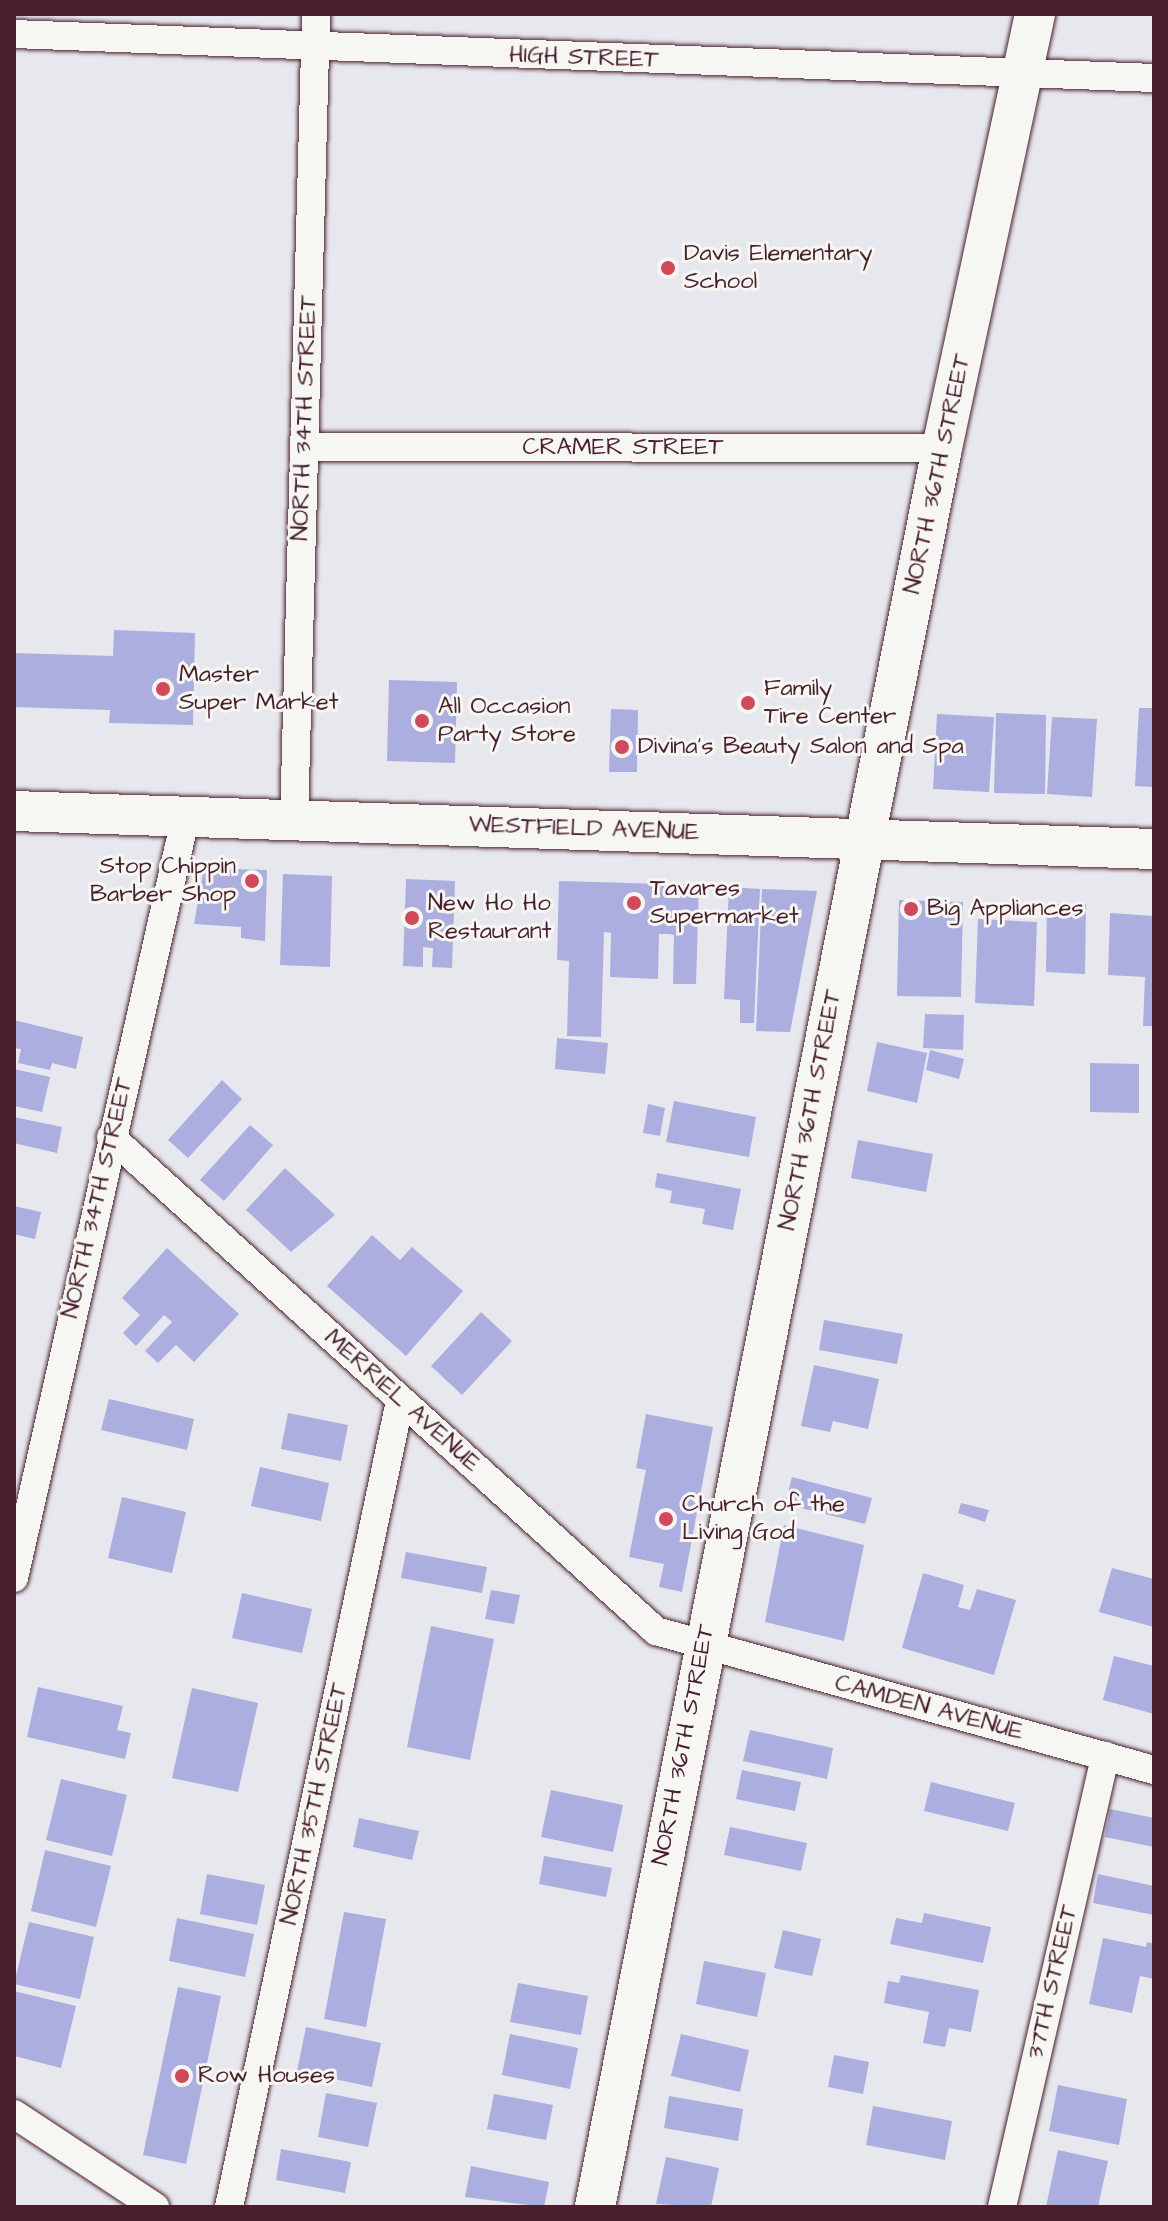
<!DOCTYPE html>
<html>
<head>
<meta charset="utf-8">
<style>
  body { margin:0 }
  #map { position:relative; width:1168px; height:2221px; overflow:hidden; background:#e7e8ee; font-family:"Architects Daughter",sans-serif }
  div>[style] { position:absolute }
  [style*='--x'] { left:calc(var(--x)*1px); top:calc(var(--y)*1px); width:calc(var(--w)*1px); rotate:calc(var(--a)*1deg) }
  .building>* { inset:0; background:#abaedf }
  .roads { filter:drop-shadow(0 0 2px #4a1f2b) drop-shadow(0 0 2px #4a1f2b) }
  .street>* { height:28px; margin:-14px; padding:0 14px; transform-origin:14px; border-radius:14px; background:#f6f6f2 }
  .secondary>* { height:40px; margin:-20px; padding:0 20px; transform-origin:20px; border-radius:20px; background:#f6f6f2 }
  .dots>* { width:22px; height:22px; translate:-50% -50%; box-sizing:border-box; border:4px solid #f6f6f2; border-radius:50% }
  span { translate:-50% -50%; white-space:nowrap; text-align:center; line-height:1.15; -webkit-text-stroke:6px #f6f6f2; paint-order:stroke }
  .street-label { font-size:24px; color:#4a1f2b }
  .poi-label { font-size:24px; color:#4a1f2b }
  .left { translate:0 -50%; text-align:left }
  .right { translate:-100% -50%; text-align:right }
  .frame { position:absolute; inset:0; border:16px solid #4a1f2b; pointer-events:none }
</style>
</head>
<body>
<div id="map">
  <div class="building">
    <div style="clip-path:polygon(114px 630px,195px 633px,193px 725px,109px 723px,110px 710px,14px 707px,14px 653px,113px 656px)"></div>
    <div style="clip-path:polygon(389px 680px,457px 682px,455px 763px,387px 761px)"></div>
    <div style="clip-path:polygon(1139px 708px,1154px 708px,1154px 787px,1135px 786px)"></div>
    <div style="clip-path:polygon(611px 709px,638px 710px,637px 772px,609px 772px)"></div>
    <div style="clip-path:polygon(996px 713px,1046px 715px,1045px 794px,994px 793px)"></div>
    <div style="clip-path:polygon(937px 714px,994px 717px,989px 792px,933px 789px)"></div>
    <div style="clip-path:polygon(1052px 717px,1097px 719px,1092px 797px,1047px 794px)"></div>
    <div style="clip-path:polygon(204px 868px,267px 870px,265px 941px,241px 938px,241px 927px,194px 924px)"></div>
    <div style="clip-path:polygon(283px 874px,332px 876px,330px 967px,280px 965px)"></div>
    <div style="clip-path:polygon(406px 879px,455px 881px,452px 968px,432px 967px,433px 948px,423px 947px,423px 967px,403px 966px)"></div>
    <div style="clip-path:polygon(559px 881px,699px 885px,696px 984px,673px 984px,674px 935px,668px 934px,659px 934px,658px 979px,610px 977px,611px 933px,604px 932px,601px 1037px,567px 1036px,569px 961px,557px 960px)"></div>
    <div style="clip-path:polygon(729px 887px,760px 889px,754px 1023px,740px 1023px,740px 1000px,724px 999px)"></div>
    <div style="clip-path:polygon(762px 889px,817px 891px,790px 1032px,756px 1031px)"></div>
    <div style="clip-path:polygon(899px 900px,963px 902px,961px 997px,897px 996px)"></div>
    <div style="clip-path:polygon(1047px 904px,1086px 904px,1085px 974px,1046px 972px)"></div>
    <div style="clip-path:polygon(1110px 913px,1154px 916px,1154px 1026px,1143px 1026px,1145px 977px,1108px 975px)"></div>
    <div style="clip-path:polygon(978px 919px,1037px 922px,1034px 1006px,975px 1003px)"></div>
    <div style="clip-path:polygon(925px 1014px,964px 1015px,963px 1050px,923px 1048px)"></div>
    <div style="clip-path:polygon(14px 1020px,83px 1037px,76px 1069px,52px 1063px,50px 1070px,18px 1063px,21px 1049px,14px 1048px)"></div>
    <div style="clip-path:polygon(557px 1038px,608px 1043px,605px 1074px,555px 1069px)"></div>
    <div style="clip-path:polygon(877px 1042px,927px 1053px,917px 1103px,867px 1091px)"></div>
    <div style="clip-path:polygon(930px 1050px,964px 1059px,959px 1079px,926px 1070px)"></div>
    <div style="clip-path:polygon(1090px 1063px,1139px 1064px,1139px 1113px,1090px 1112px)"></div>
    <div style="clip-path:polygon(14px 1069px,50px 1077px,42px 1112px,14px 1106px)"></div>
    <div style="clip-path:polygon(222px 1080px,242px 1099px,188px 1158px,168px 1140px)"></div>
    <div style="clip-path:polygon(674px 1101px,756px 1117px,749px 1157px,666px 1142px)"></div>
    <div style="clip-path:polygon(648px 1104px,665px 1108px,660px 1136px,643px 1133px)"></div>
    <div style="clip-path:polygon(14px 1117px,62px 1127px,57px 1153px,14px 1143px)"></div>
    <div style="clip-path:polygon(250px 1125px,273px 1145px,224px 1201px,200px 1180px)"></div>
    <div style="clip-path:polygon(858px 1140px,933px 1154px,926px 1192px,851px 1178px)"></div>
    <div style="clip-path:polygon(285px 1168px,335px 1215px,291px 1252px,246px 1210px)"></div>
    <div style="clip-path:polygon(657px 1173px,741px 1189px,733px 1230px,702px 1224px,705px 1209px,670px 1203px,672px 1191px,655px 1187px)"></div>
    <div style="clip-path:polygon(14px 1206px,41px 1212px,35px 1239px,14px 1234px)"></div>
    <div style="clip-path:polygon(372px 1235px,400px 1260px,412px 1247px,463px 1291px,406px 1356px,327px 1286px)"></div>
    <div style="clip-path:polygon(167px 1248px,239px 1314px,194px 1362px,176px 1345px,158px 1363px,145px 1351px,172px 1322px,164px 1315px,136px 1346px,123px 1333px,140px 1315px,122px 1298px)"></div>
    <div style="clip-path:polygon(481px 1312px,512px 1341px,462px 1395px,431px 1366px)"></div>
    <div style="clip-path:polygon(824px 1320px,903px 1334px,897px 1364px,819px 1350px)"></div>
    <div style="clip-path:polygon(814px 1365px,879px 1379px,868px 1429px,833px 1421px,830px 1432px,801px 1426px)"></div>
    <div style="clip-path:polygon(109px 1399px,194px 1419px,187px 1450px,101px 1430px)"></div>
    <div style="clip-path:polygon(288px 1413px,348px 1425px,341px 1461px,281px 1449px)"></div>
    <div style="clip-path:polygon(646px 1414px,713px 1427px,682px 1592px,659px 1587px,664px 1564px,629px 1557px,646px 1470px,636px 1468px)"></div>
    <div style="clip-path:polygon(260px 1467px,329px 1483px,321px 1521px,251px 1506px)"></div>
    <div style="clip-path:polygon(792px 1477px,872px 1498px,865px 1524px,785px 1504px)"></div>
    <div style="clip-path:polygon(122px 1497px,186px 1512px,172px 1573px,108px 1558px)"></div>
    <div style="clip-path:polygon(961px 1503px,989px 1510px,985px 1522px,958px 1513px)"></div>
    <div style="clip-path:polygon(784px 1525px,864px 1545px,844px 1641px,765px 1622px)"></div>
    <div style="clip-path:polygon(406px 1552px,487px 1567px,482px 1593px,401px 1578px)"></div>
    <div style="clip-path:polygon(1112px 1568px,1154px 1579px,1154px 1627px,1099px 1612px)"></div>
    <div style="clip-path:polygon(923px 1573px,964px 1585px,958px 1607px,970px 1610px,977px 1589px,1016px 1600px,994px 1675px,902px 1648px)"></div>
    <div style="clip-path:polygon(491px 1590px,520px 1595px,514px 1624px,485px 1619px)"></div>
    <div style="clip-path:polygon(242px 1593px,312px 1609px,302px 1653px,232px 1638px)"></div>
    <div style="clip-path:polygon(431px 1626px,494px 1639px,470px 1760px,407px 1747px)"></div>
    <div style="clip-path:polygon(1114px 1656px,1154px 1666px,1154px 1714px,1103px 1700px)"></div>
    <div style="clip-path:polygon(38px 1687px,123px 1706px,117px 1730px,131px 1733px,125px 1759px,27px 1737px)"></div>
    <div style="clip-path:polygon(192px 1688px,258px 1703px,238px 1792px,172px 1778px)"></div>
    <div style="clip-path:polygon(750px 1730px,833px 1748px,827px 1779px,743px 1761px)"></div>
    <div style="clip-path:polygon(742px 1770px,801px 1782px,795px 1811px,736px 1799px)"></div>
    <div style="clip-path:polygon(61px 1779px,127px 1795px,112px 1856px,46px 1840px)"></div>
    <div style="clip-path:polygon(931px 1782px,1015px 1803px,1008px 1831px,924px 1811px)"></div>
    <div style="clip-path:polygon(551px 1790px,623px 1805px,613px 1852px,541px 1837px)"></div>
    <div style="clip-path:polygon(1110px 1809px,1154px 1818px,1154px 1847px,1105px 1837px)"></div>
    <div style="clip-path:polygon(359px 1818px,419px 1831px,412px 1860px,353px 1847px)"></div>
    <div style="clip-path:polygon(730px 1827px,807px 1843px,801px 1871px,724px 1855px)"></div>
    <div style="clip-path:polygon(45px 1850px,111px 1866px,96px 1927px,31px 1911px)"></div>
    <div style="clip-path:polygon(544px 1856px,612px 1868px,606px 1897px,539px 1884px)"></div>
    <div style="clip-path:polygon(207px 1874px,265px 1885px,257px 1925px,200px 1914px)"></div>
    <div style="clip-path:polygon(1098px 1874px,1154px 1886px,1154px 1915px,1093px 1903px)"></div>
    <div style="clip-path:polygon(344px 1912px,386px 1919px,366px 2027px,324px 2019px)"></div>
    <div style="clip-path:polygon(924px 1913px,991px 1927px,983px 1963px,890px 1944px,896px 1918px,922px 1923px)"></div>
    <div style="clip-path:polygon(177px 1918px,254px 1934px,245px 1977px,169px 1961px)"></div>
    <div style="clip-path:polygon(29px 1922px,94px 1937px,80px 1999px,14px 1984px)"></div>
    <div style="clip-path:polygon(783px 1930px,821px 1939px,812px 1976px,774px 1968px)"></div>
    <div style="clip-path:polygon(1103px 1938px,1146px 1947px,1147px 1942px,1154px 1944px,1154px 1979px,1140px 1976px,1132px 2013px,1089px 2004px)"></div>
    <div style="clip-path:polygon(704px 1961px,766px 1973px,757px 2017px,696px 2004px)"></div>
    <div style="clip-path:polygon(901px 1975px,979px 1990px,971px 2032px,949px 2028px,945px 2047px,923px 2043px,929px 2012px,884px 2003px,888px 1981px,899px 1983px)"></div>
    <div style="clip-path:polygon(518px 1983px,588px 1996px,581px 2035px,510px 2022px)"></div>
    <div style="clip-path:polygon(178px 1987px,221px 1996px,186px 2164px,143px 2155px)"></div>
    <div style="clip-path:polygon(14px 1991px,76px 2006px,61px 2068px,14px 2056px)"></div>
    <div style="clip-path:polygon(306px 2027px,381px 2043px,372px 2087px,297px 2071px)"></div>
    <div style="clip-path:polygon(510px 2034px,578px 2048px,570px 2089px,502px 2075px)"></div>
    <div style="clip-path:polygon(681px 2034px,749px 2050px,740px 2092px,671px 2076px)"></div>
    <div style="clip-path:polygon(834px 2055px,869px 2062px,863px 2094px,828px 2087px)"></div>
    <div style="clip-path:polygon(1058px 2085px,1127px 2099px,1119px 2145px,1049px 2131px)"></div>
    <div style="clip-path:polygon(326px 2093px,377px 2103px,368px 2147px,318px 2137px)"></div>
    <div style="clip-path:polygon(494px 2094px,553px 2105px,546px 2140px,487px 2129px)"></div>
    <div style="clip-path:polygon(669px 2096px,743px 2109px,738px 2141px,664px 2128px)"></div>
    <div style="clip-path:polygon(873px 2106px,952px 2121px,945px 2160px,866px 2145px)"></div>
    <div style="clip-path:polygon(281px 2149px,351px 2162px,345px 2193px,276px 2180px)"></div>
    <div style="clip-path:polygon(1058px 2150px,1108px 2161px,1098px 2207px,1046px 2207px)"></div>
    <div style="clip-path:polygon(666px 2157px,719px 2168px,711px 2207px,656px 2204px)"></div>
    <div style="clip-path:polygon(471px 2166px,549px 2182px,544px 2207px,465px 2197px)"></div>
  </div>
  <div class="roads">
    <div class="street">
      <div style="--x:14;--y:34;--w:1141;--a:2.21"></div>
      <div style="--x:305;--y:447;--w:637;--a:0.09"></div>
      <div style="--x:294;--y:822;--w:808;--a:-88.44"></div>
      <div style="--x:111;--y:1137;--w:736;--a:42.19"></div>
      <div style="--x:656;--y:1631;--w:517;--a:15.6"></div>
      <div style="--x:14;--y:1578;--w:778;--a:-77.3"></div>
      <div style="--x:14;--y:2114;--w:169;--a:33.4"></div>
      <div style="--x:229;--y:2207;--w:824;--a:-78.02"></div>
      <div style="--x:1002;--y:2207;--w:463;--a:-77.1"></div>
    </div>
    <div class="secondary">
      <div style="--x:14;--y:811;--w:1141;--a:1.91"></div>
      <div style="--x:595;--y:2207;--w:1793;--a:-78.84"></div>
      <div style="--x:942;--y:448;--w:444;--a:-77.9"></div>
    </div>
  </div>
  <div class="dots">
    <div style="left:668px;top:268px;background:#d1495b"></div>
    <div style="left:163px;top:689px;background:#d1495b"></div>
    <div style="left:748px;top:703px;background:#d1495b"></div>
    <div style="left:422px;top:721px;background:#d1495b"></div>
    <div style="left:622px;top:747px;background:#d1495b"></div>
    <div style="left:252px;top:881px;background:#d1495b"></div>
    <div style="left:634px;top:903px;background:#d1495b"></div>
    <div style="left:911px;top:909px;background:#d1495b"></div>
    <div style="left:412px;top:918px;background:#d1495b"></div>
    <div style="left:666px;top:1519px;background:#d1495b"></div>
    <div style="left:182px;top:2076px;background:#d1495b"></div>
  </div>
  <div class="street-label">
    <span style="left:584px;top:58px;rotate:2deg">HIGH STREET</span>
    <span style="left:305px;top:418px;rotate:-88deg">NORTH 34TH STREET</span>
    <span style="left:623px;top:448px">CRAMER STREET</span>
    <span style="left:938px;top:474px;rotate:-78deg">NORTH 36TH STREET</span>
    <span style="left:584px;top:829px;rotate:2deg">WESTFIELD AVENUE</span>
    <span style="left:811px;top:1110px;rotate:-79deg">NORTH 36TH STREET</span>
    <span style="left:98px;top:1198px;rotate:-77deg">NORTH 34TH STREET</span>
    <span style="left:402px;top:1401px;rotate:42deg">MERRIEL AVENUE</span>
    <span style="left:929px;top:1708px;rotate:15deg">CAMDEN AVENUE</span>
    <span style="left:684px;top:1745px;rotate:-79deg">NORTH 36TH STREET</span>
    <span style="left:315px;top:1804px;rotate:-78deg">NORTH 35TH STREET</span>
    <span style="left:1053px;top:1982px;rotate:-77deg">37TH STREET</span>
  </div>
  <div class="poi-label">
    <span class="left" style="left:684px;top:268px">Davis Elementary<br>School</span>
    <span class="left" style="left:179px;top:689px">Master<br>Super Market</span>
    <span class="left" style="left:764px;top:703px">Family<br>Tire Center</span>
    <span class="left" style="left:438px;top:721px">All Occasion<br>Party Store</span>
    <span class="left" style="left:638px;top:747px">Divina's Beauty Salon and Spa</span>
    <span class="right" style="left:236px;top:881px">Stop Chippin<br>Barber Shop</span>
    <span class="left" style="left:650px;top:903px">Tavares<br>Supermarket</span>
    <span class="left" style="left:428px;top:918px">New Ho Ho<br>Restaurant</span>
    <span class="left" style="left:927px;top:909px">Big Appliances</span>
    <span class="left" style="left:682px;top:1519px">Church of the<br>Living God</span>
    <span class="left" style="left:198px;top:2076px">Row Houses</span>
  </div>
  <div class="frame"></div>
</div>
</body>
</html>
